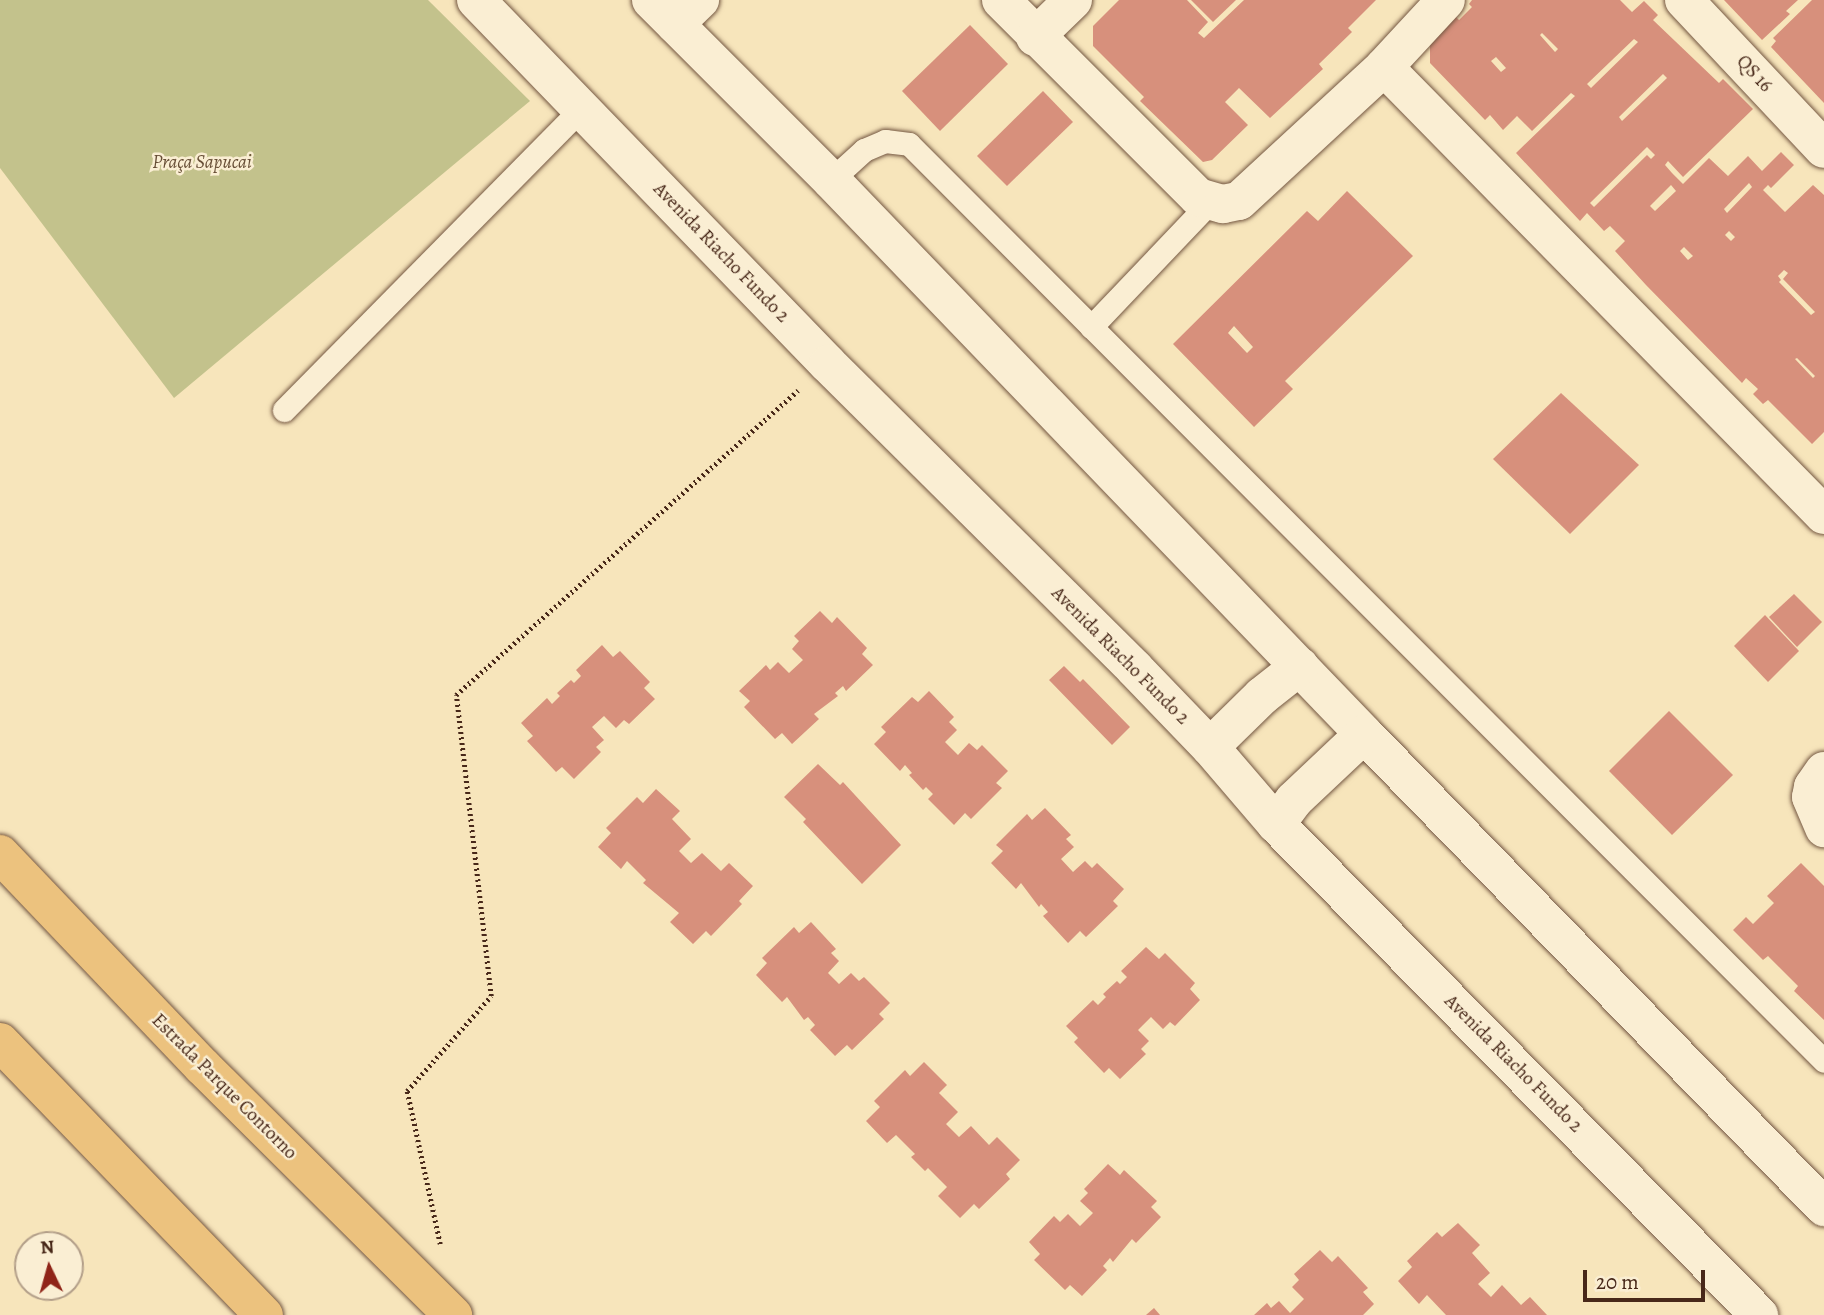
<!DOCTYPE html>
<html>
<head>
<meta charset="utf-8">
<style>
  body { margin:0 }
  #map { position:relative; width:1824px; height:1315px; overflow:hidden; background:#f7e5bb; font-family:Alegreya,serif }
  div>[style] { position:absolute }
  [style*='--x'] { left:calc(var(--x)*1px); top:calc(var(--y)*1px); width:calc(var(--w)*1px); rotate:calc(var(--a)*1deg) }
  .green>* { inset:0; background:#c3c28c }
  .building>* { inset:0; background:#d7907c }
  .path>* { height:4.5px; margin-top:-2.25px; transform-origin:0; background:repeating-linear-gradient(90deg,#482819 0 2px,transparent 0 5.5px) }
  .roads { filter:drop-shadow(0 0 2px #745742) drop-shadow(0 0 2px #745742) }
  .service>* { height:23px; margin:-11.5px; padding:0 11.5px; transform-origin:11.5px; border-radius:11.5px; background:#faeed3 }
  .minor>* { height:38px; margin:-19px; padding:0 19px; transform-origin:19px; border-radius:19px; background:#faeed3 }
  .tertiary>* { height:38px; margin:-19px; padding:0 19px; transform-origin:19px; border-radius:19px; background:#faeed3 }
  .trunk>* { height:38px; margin:-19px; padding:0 19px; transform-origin:19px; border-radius:19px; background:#ecc27e }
  span { translate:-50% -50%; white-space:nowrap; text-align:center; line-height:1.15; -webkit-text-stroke:5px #faeed3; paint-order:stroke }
  .street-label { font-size:19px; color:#482819 }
  .park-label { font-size:19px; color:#674e36; font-style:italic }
  .north { position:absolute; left:14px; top:1231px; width:70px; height:70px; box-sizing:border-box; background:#faeed3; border:2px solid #b39f89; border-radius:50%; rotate:355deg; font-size:19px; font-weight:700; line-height:28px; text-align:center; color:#482819 }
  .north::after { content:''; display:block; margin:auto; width:24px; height:32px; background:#8f2418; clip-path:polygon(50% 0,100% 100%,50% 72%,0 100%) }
  .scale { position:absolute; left:1583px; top:1270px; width:122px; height:32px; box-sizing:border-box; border:4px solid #482819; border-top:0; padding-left:9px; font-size:21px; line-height:24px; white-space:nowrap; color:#482819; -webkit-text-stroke:5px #faeed3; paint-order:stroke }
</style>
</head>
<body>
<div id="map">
  <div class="green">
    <div style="clip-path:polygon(0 0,428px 0,530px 101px,174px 398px,0 168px)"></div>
  </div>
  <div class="building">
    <div style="clip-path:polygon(1119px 0,1187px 0,1208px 22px,1198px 33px,1204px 38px,1244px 0,1376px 0,1348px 28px,1352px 32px,1319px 64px,1323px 69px,1270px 118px,1239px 88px,1225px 102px,1248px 125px,1212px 160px,1203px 162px,1140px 101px,1144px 97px,1093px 46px,1093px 26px)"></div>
    <div style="clip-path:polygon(1191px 0,1236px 0,1213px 22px)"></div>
    <div style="clip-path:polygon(evenodd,1472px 0,1620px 0,1632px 12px,1644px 1px,1658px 15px,1653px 20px,1719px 83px,1723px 79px,1753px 109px,1683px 177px,1668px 161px,1665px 165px,1672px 173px,1683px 184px,1709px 158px,1728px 176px,1748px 156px,1762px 171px,1781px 152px,1794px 165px,1771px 188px,1768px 185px,1763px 190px,1785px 212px,1813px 185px,1824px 195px,1824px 432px,1812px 444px,1768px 400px,1763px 404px,1753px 394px,1758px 389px,1746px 378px,1742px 383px,1646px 285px,1615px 251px,1625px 241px,1610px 226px,1604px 231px,1587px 213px,1580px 221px,1516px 153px,1575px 96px,1571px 93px,1532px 131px,1517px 116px,1503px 130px,1490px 115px,1485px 120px,1430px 63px,1430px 33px,1452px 13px,1459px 20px,1472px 7px,1469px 4px,1472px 0,1542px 33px,1558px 49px,1555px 52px,1540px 35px,1542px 33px,1472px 0,1634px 39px,1638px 42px,1591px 88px,1587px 84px,1634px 39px,1472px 0,1496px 57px,1506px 68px,1501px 72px,1491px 61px,1496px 57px,1472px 0,1663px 74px,1667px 78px,1622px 121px,1619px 117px,1663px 74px,1472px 0,1647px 147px,1655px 155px,1651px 159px,1647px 155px,1594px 207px,1590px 203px,1647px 147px,1472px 0,1749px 183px,1752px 187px,1727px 213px,1724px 209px,1749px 183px,1472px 0,1671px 185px,1676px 191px,1655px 211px,1650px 206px,1671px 185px,1472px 0,1729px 231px,1735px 237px,1731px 241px,1725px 235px,1729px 231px,1472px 0,1684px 247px,1693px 256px,1688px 260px,1680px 251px,1684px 247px,1472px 0,1784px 270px,1788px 273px,1783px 279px,1815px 312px,1811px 315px,1779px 282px,1781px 280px,1778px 276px,1784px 270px,1472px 0,1797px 358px,1815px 376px,1813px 378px,1795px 359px,1797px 358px)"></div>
    <div style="clip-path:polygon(1724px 0,1798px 0,1786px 11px,1790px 14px,1762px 40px)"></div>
    <div style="clip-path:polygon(1812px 0,1824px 0,1824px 103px,1771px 47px,1776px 41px,1773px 38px)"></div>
    <div style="clip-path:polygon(970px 25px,1008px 64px,940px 131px,902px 91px)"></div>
    <div style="clip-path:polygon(1043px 91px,1073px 122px,1007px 186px,977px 156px)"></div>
    <div style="clip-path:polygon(evenodd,1347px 191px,1413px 256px,1285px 381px,1293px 389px,1254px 427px,1173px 344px,1307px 211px,1318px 221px,1347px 191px,1234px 326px,1253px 347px,1247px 353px,1228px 333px,1234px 326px)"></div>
    <div style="clip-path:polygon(1561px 393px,1639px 465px,1570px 534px,1493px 459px)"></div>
    <div style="clip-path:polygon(1794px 594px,1822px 622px,1797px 647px,1769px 617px)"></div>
    <div style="clip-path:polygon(820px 611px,832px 623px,837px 617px,867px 648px,862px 654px,873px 665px,846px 691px,843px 686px,835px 693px,838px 696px,814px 714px,819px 719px,792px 744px,782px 733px,775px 739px,744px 707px,750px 701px,739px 691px,766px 665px,770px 670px,778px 662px,789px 673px,803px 660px,792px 649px,799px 641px,794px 636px)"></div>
    <div style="clip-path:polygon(1765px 615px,1799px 651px,1768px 682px,1734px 646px)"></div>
    <div style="clip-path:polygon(602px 645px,613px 657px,620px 651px,650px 682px,644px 688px,655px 699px,629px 724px,624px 720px,616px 728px,604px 716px,592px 727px,604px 740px,596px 747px,601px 752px,574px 779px,562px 767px,556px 772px,527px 741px,533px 736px,521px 723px,547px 698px,552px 704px,560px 696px,557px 693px,571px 680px,574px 683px,581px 676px,576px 670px)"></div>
    <div style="clip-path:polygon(1064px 666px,1080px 682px,1083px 679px,1130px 727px,1112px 745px,1049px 680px)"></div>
    <div style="clip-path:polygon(929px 691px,954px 717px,949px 722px,957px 730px,945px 742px,958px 755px,969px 743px,977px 750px,982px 745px,1008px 771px,996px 783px,1002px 788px,971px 819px,965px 813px,954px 825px,928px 799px,933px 794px,926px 787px,923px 790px,909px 775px,912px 773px,905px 765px,900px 771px,874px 744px,886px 732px,881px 727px,912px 697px,918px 702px)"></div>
    <div style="clip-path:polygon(1669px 711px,1733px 775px,1672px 835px,1609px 771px)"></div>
    <div style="clip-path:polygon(818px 764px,840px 785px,843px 782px,901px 845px,862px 884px,803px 822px,806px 819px,784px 797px)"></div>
    <div style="clip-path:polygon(656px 789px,680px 811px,672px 819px,691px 839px,679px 851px,691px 863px,702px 853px,721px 871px,729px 863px,753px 886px,739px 901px,742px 904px,711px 936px,706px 931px,693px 944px,670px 922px,679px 913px,643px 883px,646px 880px,627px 861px,621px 869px,598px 847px,611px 833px,606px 828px,637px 797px,643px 803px)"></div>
    <div style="clip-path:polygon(1045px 808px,1071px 835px,1066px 839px,1074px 847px,1061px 859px,1073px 872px,1085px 861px,1092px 868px,1097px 863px,1124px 889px,1113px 901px,1118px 906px,1086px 937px,1080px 931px,1068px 943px,1043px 916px,1048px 912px,1041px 904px,1039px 907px,1021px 883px,1016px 889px,991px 863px,1003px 851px,996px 845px,1027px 814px,1032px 820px)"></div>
    <div style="clip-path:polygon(1801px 863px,1824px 886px,1824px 1020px,1794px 991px,1798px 986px,1768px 956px,1763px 960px,1733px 930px,1746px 917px,1753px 924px,1774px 903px,1767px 896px)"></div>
    <div style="clip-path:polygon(811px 922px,836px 949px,831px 953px,839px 961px,828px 973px,839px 984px,851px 973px,859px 981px,864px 977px,890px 1003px,879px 1014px,884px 1019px,852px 1050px,847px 1045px,835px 1056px,810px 1030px,815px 1025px,808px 1017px,804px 1020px,787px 997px,782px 1002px,756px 975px,767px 963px,762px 958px,794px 927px,799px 933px)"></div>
    <div style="clip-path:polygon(1146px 947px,1159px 959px,1165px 953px,1195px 983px,1190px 989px,1200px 1000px,1175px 1026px,1170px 1022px,1163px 1029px,1151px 1017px,1138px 1030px,1149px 1041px,1141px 1049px,1146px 1054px,1120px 1079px,1109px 1068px,1104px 1073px,1074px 1042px,1078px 1038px,1066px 1026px,1093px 1000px,1098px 1005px,1106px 997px,1103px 994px,1117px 981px,1120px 984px,1127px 977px,1121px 971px)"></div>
    <div style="clip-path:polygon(924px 1062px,947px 1085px,939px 1093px,958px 1112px,946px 1124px,959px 1137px,971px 1126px,989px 1145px,997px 1137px,1020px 1160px,1006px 1174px,1010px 1179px,979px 1209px,974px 1204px,960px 1218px,938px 1196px,947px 1187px,928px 1168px,925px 1171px,911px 1157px,915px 1154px,896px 1135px,887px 1143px,866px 1121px,880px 1107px,874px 1101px,905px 1070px,910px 1076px)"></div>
    <div style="clip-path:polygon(1108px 1164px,1120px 1175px,1124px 1170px,1157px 1201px,1151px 1207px,1161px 1217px,1136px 1243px,1132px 1239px,1113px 1262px,1110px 1258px,1103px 1266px,1107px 1270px,1082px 1296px,1070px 1285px,1065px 1290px,1034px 1260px,1040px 1254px,1029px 1242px,1054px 1216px,1060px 1222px,1068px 1214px,1080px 1226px,1093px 1213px,1080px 1201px,1088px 1193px,1084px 1189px)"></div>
    <div style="clip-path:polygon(1458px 1223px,1480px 1245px,1472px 1253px,1490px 1273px,1478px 1284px,1491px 1297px,1502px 1285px,1521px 1305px,1530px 1297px,1547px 1315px,1446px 1315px,1427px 1295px,1419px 1304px,1398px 1281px,1412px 1267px,1407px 1261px,1437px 1232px,1442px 1237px)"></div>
    <div style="clip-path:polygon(1320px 1250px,1332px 1262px,1338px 1256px,1368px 1288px,1363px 1292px,1374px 1304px,1363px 1315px,1254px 1315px,1267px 1303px,1271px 1308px,1279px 1301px,1290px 1313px,1304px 1299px,1292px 1287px,1299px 1280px,1294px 1274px)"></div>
    <div style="clip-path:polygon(1154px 1308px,1160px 1315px,1146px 1315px)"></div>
  </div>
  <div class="path">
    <div style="--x:440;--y:1244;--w:157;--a:-102.2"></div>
    <div style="--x:407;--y:1091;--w:127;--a:-48.5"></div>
    <div style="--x:491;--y:996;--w:303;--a:-96.6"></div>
    <div style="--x:456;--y:695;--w:458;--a:-41.7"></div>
  </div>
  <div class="roads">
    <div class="service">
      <div style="--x:831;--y:180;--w:45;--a:-42.3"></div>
      <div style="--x:864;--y:150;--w:23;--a:-23"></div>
      <div style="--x:885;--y:141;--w:24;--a:7"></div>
      <div style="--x:909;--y:144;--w:1295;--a:45.06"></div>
      <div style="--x:1091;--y:327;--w:174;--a:-46.4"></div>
      <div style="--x:284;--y:410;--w:424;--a:-45.4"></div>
    </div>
    <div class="minor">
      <div style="--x:1001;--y:0;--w:279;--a:45"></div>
      <div style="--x:1198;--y:197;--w:26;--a:16"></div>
      <div style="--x:1223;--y:204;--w:16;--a:-11"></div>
      <div style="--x:1239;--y:201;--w:197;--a:-42.7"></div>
      <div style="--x:1384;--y:67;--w:91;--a:-47.2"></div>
      <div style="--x:1684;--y:0;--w:204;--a:46.8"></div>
      <div style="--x:675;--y:24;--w:35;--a:-44"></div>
      <div style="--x:1035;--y:37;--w:53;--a:-44.2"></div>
      <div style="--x:1384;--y:67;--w:628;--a:45.52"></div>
      <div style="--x:1824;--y:771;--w:19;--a:125"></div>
      <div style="--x:1813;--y:787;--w:10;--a:101"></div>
      <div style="--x:1811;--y:797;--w:34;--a:67"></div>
    </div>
    <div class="tertiary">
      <div style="--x:476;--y:0;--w:506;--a:45.96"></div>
      <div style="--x:828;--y:364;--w:431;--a:44.8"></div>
      <div style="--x:1134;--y:668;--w:110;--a:46.1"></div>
      <div style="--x:1210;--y:747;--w:101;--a:49.4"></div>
      <div style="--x:1276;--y:824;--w:689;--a:45.47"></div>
      <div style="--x:651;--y:0;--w:255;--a:45"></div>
      <div style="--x:831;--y:180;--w:769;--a:46.11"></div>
      <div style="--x:1364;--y:734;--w:660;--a:45.8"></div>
      <div style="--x:1210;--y:747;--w:73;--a:-44.4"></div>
      <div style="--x:1262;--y:696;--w:48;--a:-38.3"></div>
      <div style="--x:1276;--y:824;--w:30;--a:-53"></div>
      <div style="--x:1294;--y:800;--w:96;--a:-43.3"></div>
    </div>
    <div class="trunk">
      <div style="--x:0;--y:854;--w:293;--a:46.4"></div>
      <div style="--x:202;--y:1066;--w:354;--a:44.8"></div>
      <div style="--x:0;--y:1042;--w:380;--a:46"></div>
    </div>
  </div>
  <div class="street-label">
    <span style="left:1754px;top:74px;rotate:47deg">QS 16</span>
    <span style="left:721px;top:253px;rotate:46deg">Avenida Riacho Fundo 2</span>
    <span style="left:1120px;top:656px;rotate:45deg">Avenida Riacho Fundo 2</span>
    <span style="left:1513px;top:1064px;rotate:45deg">Avenida Riacho Fundo 2</span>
    <span style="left:224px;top:1087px;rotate:45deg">Estrada Parque Contorno</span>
  </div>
  <div class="park-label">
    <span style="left:202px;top:163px">Praça Sapucai</span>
  </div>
  <div class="north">N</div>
  <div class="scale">20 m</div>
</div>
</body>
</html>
